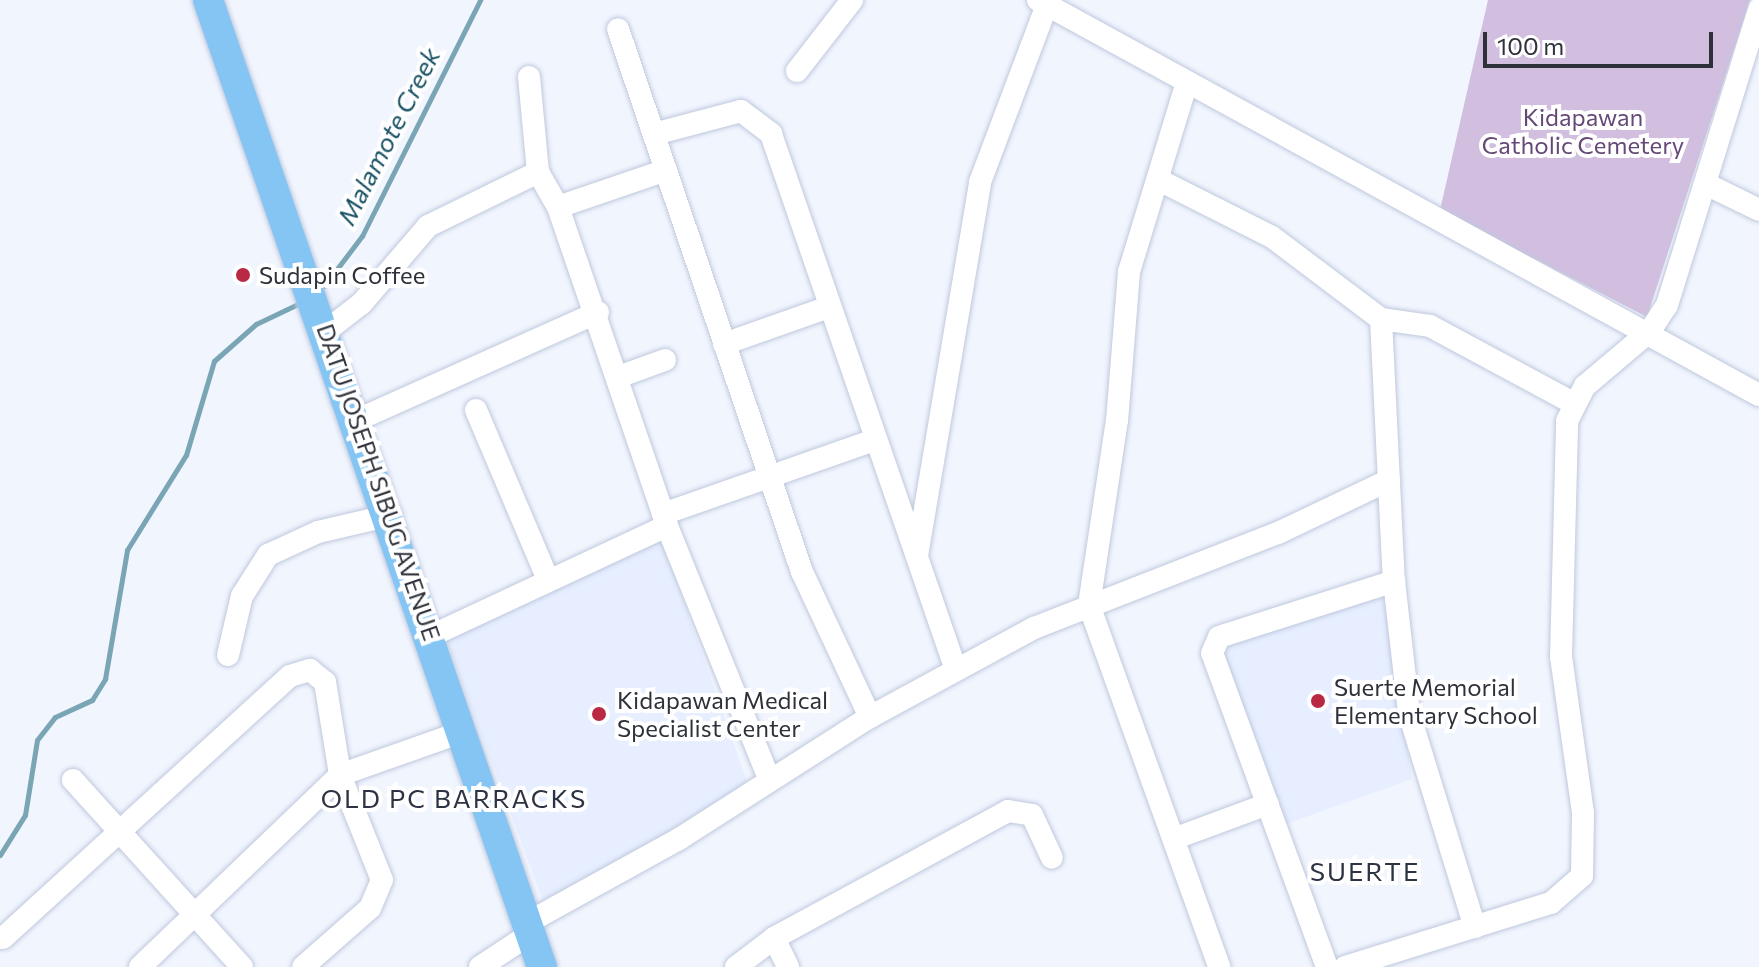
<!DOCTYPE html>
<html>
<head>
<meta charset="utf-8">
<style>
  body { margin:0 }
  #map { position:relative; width:1759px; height:967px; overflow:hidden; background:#f1f5fe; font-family:Commissioner,sans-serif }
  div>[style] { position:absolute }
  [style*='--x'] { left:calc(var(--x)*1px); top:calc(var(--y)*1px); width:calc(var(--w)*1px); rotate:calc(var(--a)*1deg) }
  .built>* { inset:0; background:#e6eeff }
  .green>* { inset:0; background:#d2bfe0 }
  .stream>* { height:5px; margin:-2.5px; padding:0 2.5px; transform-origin:2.5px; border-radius:2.5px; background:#7aa5b5 }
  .roads { filter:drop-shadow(0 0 2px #bfc8dd) drop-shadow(0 0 2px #bfc8dd) }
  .minor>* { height:22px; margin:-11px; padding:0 11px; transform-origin:11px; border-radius:11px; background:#fff }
  .major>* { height:30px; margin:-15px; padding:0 15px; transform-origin:15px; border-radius:15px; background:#85c5f4 }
  .dots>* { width:22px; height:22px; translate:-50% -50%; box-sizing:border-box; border:4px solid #fff; border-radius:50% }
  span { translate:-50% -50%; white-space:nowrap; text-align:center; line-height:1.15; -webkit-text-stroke:8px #fff; paint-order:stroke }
  .park-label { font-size:24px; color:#644877 }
  .poi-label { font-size:24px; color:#2e313a }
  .left { translate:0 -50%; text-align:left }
  .street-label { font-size:24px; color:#2e313a }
  .water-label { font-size:26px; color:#1a5366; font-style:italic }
  .neighbourhood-label { font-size:26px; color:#2c3343; letter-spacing:2px }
  .scale { position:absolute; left:1483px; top:32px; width:230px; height:36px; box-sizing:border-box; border:4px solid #2e313a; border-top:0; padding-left:10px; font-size:24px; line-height:28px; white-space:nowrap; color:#2e313a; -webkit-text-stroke:6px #fff; paint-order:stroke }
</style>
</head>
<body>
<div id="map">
  <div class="built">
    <div style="clip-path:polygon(659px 532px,750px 790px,545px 906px,446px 639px)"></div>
    <div style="clip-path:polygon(1383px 593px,1412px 779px,1283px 825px,1219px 649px)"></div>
  </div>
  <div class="green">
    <div style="clip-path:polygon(1488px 0,1750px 0,1647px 317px,1440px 210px)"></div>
  </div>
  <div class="stream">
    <div style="--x:324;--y:286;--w:63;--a:-52.8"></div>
    <div style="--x:362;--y:236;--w:264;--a:-63.4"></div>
    <div style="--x:0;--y:855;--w:47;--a:-58"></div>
    <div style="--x:25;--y:815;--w:76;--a:-80.9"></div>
    <div style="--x:37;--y:740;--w:29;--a:-52"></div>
    <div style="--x:55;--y:717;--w:41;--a:-24.7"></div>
    <div style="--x:92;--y:700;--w:25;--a:-58"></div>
    <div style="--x:105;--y:679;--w:131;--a:-80.3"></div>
    <div style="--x:127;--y:550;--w:112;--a:-58.2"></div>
    <div style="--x:186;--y:455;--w:98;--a:-73.4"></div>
    <div style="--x:214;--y:361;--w:56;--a:-41.4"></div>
    <div style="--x:256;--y:324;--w:47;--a:-25.5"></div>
  </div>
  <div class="roads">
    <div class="minor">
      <div style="--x:1038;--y:0;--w:822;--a:28.72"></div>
      <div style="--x:797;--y:71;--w:90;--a:-52.2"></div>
      <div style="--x:529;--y:77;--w:95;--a:84.6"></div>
      <div style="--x:538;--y:172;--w:40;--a:60.3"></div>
      <div style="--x:558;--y:207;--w:337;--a:71.1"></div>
      <div style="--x:667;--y:526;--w:273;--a:68"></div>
      <div style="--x:1187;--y:82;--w:199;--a:107"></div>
      <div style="--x:1129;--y:272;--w:148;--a:94.6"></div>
      <div style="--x:1117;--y:420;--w:187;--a:98.6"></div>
      <div style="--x:1089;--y:605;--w:385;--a:70.2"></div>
      <div style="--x:654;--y:134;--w:90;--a:-14.8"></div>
      <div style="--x:741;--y:111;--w:38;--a:37"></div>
      <div style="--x:771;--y:134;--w:567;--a:70.96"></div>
      <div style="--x:1161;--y:181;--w:124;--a:26.8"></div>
      <div style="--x:1272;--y:237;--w:136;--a:37"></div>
      <div style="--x:1381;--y:319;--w:262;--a:87.2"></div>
      <div style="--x:1394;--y:581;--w:133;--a:83.5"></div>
      <div style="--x:1409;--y:713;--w:224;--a:72.9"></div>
      <div style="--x:1706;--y:184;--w:59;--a:26.1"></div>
      <div style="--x:558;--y:207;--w:111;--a:-18.9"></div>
      <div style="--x:1381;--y:319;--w:49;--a:8.1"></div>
      <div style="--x:1430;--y:326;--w:162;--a:28.3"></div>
      <div style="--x:326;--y:331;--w:46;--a:-37.9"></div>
      <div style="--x:362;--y:303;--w:101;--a:-49.4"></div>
      <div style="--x:428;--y:226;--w:123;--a:-26.1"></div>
      <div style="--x:724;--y:344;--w:108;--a:-19.4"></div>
      <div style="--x:618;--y:377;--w:50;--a:-19.9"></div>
      <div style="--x:476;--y:410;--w:185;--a:67"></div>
      <div style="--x:357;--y:420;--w:264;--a:-24.1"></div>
      <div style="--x:663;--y:514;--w:224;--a:-19.3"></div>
      <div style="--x:917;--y:556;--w:379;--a:-80.4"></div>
      <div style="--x:980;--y:182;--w:189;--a:-69.3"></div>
      <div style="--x:433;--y:635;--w:258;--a:-25"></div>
      <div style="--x:228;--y:655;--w:61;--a:-76.7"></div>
      <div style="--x:242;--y:596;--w:49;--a:-57.6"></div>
      <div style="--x:268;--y:555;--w:55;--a:-24.7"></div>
      <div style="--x:318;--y:532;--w:75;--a:-13.1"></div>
      <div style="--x:870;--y:717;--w:187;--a:-28.5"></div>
      <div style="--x:1034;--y:628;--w:262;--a:-21.3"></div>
      <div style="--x:1278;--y:533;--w:123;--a:-25.5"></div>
      <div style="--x:73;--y:780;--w:252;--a:47.9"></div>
      <div style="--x:1176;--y:838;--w:98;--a:-20.3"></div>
      <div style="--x:525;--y:924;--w:176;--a:-28.9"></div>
      <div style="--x:679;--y:839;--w:227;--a:-32.6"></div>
      <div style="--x:870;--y:717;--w:160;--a:-115.1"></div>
      <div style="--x:802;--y:572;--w:573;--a:-108.72"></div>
      <div style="--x:3;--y:938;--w:389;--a:-42.4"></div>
      <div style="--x:290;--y:676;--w:21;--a:-17"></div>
      <div style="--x:310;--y:670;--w:19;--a:39"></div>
      <div style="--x:325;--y:682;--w:94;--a:80.8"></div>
      <div style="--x:340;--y:775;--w:113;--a:68.2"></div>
      <div style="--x:382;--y:880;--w:30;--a:113"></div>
      <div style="--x:370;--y:908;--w:89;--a:138.6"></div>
      <div style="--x:774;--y:938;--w:32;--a:64"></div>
      <div style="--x:140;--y:967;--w:277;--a:-43.8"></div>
      <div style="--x:340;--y:775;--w:132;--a:-19.5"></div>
      <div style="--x:480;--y:967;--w:60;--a:-33.4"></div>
      <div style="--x:736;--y:967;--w:48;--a:-37.3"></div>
      <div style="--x:774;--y:938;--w:266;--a:-28.5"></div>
      <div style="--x:1008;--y:811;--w:24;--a:9"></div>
      <div style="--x:1032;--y:815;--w:47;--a:65.1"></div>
      <div style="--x:1327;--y:967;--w:334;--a:-110.1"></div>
      <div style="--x:1212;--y:653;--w:17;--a:-66"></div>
      <div style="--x:1219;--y:637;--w:184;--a:-17.7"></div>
      <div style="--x:1345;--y:967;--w:216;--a:-17.3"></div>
      <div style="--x:1551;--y:903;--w:41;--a:-41.1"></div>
      <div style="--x:1582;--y:876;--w:63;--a:-89.1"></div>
      <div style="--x:1583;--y:813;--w:158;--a:-98"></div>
      <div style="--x:1561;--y:657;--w:236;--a:-88.5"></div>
      <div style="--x:1567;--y:421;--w:39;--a:-63"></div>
      <div style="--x:1585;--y:386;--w:85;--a:-40.2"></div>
      <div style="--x:1650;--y:331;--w:31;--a:-57"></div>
      <div style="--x:1667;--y:305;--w:310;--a:-72.7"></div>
    </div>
    <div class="major">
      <div style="--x:208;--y:0;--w:1023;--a:70.95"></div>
    </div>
  </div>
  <div class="dots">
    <div style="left:243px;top:275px;background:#ba2943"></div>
    <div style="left:1318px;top:701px;background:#ba2943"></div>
    <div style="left:599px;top:714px;background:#ba2943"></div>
  </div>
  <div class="park-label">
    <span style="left:1583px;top:131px">Kidapawan<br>Catholic Cemetery</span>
  </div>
  <div class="poi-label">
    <span class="left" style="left:259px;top:275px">Sudapin Coffee</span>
    <span class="left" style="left:1334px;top:701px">Suerte Memorial<br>Elementary School</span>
    <span class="left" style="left:617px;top:714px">Kidapawan Medical<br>Specialist Center</span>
  </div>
  <div class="street-label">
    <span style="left:379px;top:482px;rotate:71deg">DATU JOSEPH SIBUG AVENUE</span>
  </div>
  <div class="water-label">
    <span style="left:388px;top:136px;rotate:-63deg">Malamote Creek</span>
  </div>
  <div class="neighbourhood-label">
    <span style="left:454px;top:798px">OLD PC BARRACKS</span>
    <span style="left:1365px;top:871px">SUERTE</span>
  </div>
  <div class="scale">100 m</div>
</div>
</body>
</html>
